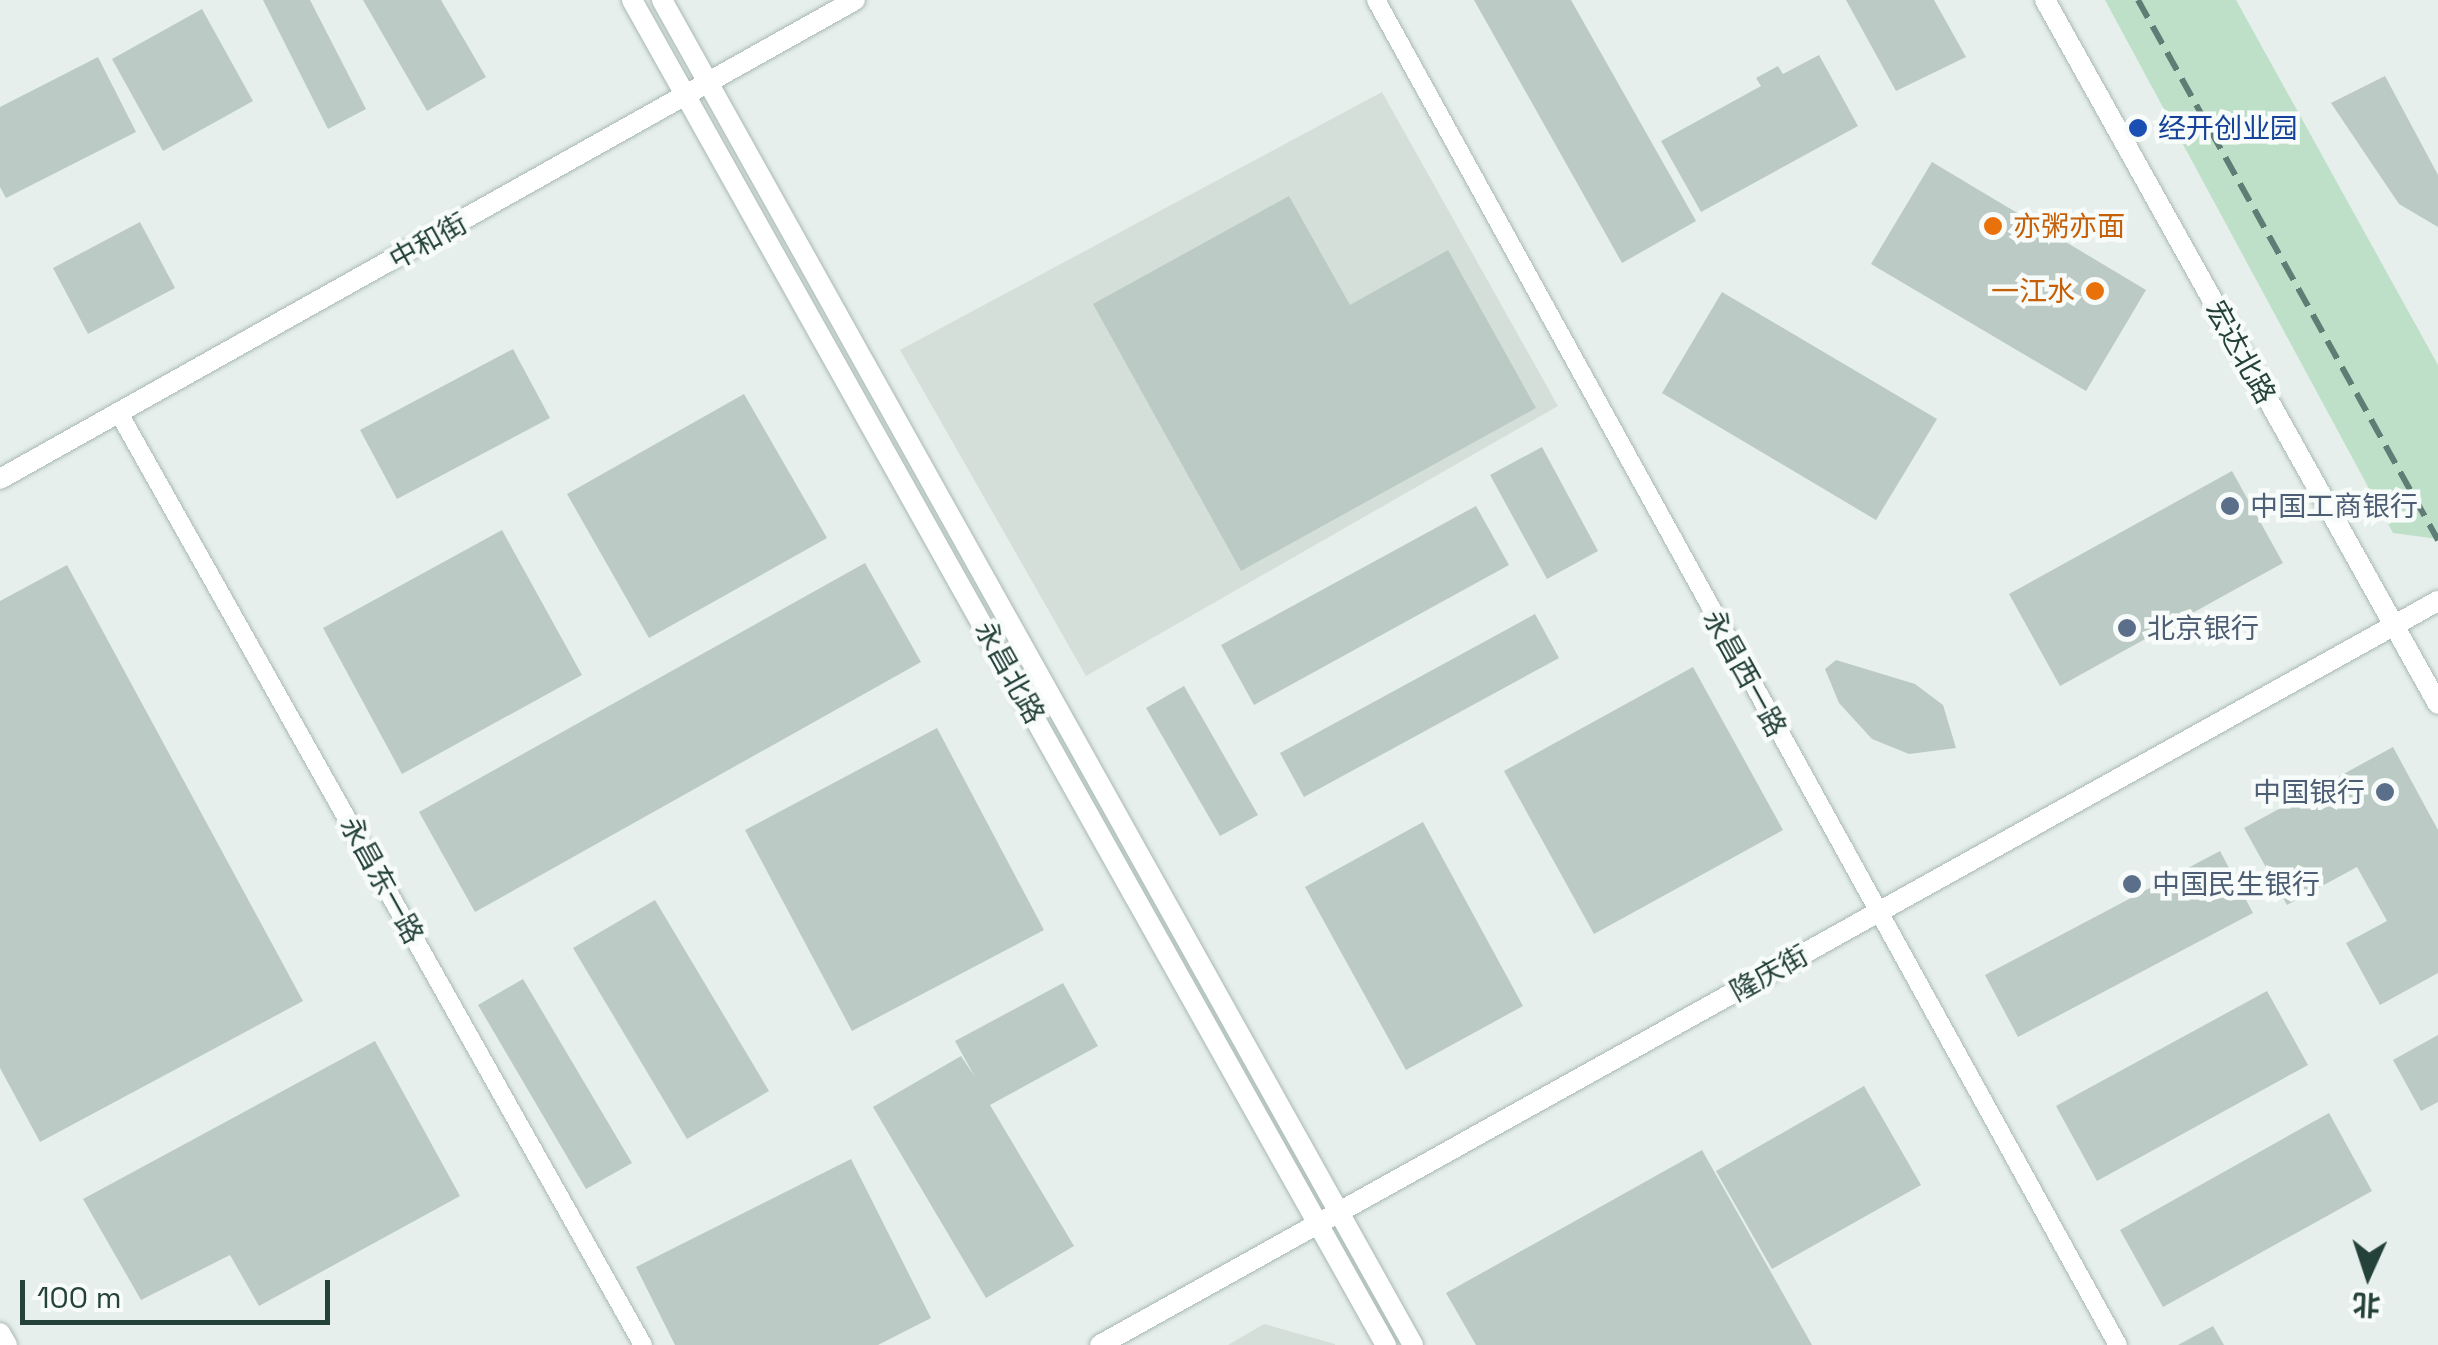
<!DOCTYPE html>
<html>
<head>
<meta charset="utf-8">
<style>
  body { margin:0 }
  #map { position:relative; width:2438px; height:1345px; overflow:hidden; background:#e6efeb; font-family:"Space Grotesk","Noto Sans SC",sans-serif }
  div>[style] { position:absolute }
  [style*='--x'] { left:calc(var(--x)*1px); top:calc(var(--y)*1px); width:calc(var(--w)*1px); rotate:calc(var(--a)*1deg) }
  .built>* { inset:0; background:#d4dfda }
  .green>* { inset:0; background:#bfe0c8 }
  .building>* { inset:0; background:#bbcac4 }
  .roads { filter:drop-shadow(0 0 2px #a8b8b2) drop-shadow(0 0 2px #a8b8b2) }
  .minor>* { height:18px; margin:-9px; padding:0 9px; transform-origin:9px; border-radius:9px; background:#fff }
  .tertiary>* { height:20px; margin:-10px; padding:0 10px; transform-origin:10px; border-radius:10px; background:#fff }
  .rail>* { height:6px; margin-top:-3px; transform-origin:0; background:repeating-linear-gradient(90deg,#5f7d75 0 20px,transparent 0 30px) }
  .dots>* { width:28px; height:28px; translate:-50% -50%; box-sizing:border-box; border:5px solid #f7fbf9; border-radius:50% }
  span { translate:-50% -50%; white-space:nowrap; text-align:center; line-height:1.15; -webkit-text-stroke:9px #f7fbf9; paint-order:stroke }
  .transit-label { font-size:28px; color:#164399 }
  .left { translate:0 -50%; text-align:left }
  .food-label { font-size:28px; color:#c56008 }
  .right { translate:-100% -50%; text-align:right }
  .street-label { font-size:28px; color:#24423a }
  .service-label { font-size:28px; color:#4e5e75 }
  .north { position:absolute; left:2318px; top:1225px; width:100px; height:100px; -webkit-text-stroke:8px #f7fbf9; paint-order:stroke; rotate:183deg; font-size:28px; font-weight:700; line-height:40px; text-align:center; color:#24423a }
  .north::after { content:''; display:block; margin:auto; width:35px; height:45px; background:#24423a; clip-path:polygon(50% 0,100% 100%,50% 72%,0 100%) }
  .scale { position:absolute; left:20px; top:1280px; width:310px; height:45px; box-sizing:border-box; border:5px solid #24423a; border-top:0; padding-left:12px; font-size:30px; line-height:35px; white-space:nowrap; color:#24423a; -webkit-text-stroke:8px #f7fbf9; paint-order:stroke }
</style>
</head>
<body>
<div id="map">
  <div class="built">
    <div style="clip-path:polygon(1382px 92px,1558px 406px,1086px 676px,900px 350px)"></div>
    <div style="clip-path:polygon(1264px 1324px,1335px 1344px,1335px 1345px,1228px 1345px)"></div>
  </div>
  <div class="green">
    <div style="clip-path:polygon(2105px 0,2236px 0,2438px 365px,2438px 539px,2393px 533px)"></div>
  </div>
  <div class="building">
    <div style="clip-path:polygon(263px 0,310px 0,366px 109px,328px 129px)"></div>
    <div style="clip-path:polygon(363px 0,441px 0,486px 77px,427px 111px)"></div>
    <div style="clip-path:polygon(1474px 0,1571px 0,1696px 221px,1622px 263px)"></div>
    <div style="clip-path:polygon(1846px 0,1934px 0,1966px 57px,1896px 91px)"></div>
    <div style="clip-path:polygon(202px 9px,253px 101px,163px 151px,112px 59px)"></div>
    <div style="clip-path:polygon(1819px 55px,1858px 126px,1701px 212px,1661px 141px,1761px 86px,1756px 78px,1778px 66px,1783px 74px)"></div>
    <div style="clip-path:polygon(98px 57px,136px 132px,6px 198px,0 187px,0 107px)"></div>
    <div style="clip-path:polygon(2385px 76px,2438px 175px,2438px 227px,2399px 204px,2331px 103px)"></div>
    <div style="clip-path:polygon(1932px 162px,2146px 290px,2086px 391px,1871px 264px)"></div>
    <div style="clip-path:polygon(1289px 196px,1350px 305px,1448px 250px,1536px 408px,1241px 571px,1093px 304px)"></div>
    <div style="clip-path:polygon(140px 222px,175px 288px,88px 334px,53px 268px)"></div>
    <div style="clip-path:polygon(1722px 292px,1937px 419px,1876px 520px,1662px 393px)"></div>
    <div style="clip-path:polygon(513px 349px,550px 418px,397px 499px,360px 430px)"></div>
    <div style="clip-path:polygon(744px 394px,827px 538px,649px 638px,567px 494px)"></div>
    <div style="clip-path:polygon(1542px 447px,1598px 551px,1547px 579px,1490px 475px)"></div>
    <div style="clip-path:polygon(2232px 471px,2283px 563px,2060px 686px,2009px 594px)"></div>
    <div style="clip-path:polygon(1476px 506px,1509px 565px,1254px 705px,1221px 645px)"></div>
    <div style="clip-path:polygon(502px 530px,582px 675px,402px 774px,323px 628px)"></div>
    <div style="clip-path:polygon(865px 563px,921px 662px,475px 912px,419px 812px)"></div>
    <div style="clip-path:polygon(67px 565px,303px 1001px,40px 1142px,0 1068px,0 601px)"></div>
    <div style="clip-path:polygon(1535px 614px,1559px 658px,1304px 797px,1280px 753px)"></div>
    <div style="clip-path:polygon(1836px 660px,1915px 684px,1943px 705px,1956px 748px,1909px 754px,1872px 739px,1839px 703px,1825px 669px)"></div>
    <div style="clip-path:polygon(1693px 667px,1783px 830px,1594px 934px,1504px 771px)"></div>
    <div style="clip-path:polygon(1184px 686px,1258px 815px,1220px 836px,1146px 708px)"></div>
    <div style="clip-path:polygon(937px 728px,1044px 930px,852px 1031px,745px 830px)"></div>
    <div style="clip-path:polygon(2393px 747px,2438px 830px,2438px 973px,2380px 1005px,2346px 943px,2387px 921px,2357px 867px,2287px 905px,2244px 828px)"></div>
    <div style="clip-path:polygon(1423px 822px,1523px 1006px,1406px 1070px,1305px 887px)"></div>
    <div style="clip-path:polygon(2220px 851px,2253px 913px,2018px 1037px,1985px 975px)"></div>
    <div style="clip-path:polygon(655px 900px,769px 1091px,687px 1139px,573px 948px)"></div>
    <div style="clip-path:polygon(523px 979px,632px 1163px,586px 1189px,478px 1005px)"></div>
    <div style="clip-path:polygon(1063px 983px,1098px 1046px,990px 1105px,1074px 1246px,986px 1298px,873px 1107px,961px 1056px,975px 1077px,955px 1041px)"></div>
    <div style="clip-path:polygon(2267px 991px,2308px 1065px,2097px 1181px,2056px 1106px)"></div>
    <div style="clip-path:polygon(2438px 1035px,2438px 1102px,2421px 1111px,2393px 1060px)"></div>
    <div style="clip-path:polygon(375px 1041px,460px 1196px,259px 1306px,230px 1255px,141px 1300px,83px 1199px)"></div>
    <div style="clip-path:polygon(1864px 1086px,1921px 1185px,1772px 1269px,1716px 1171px)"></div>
    <div style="clip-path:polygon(2329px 1113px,2372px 1191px,2163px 1307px,2120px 1230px)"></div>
    <div style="clip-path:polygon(1702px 1150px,1812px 1345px,1476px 1345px,1446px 1293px)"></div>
    <div style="clip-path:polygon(851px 1159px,931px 1318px,878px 1345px,675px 1345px,636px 1267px)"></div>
    <div style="clip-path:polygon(2213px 1326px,2224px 1345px,2178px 1345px)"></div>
  </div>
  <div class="roads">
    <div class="minor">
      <div style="--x:1376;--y:0;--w:1536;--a:61.12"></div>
      <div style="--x:120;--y:415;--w:1067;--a:60.65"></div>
    </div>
    <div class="tertiary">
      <div style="--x:632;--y:0;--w:1542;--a:60.73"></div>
      <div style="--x:662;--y:0;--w:1540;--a:60.82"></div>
      <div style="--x:2045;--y:0;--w:806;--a:60.83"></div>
      <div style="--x:0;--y:479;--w:980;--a:-29.26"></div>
      <div style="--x:0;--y:1333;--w:14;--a:60"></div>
      <div style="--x:1100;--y:1345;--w:1531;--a:-29.08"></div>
    </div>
  </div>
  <div class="rail">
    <div style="--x:2138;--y:0;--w:618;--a:60.95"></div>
  </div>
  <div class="dots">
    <div style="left:2138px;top:128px;background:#1a4fb4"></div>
    <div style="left:1993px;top:226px;background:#e8710a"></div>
    <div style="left:2095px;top:291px;background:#e8710a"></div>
    <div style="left:2230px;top:506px;background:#5c6f8a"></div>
    <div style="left:2127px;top:628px;background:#5c6f8a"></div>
    <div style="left:2385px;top:792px;background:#5c6f8a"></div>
    <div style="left:2132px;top:884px;background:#5c6f8a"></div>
  </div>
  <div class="transit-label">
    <span class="left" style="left:2158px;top:128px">经开创业园</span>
  </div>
  <div class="food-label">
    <span class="left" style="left:2013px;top:226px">亦粥亦面</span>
    <span class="right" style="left:2075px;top:291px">一江水</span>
  </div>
  <div class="street-label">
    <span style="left:428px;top:241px;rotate:-29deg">中和街</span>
    <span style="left:2241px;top:352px;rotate:61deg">宏达北路</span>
    <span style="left:1010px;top:672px;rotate:61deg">永昌北路</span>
    <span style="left:1745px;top:673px;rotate:61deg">永昌西一路</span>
    <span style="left:382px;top:880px;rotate:61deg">永昌东一路</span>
    <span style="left:1769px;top:973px;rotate:-29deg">隆庆街</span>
  </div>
  <div class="service-label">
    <span class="left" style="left:2250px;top:506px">中国工商银行</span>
    <span class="left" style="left:2147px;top:628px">北京银行</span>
    <span class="right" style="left:2365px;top:792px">中国银行</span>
    <span class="left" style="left:2152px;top:884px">中国民生银行</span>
  </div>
  <div class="north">北</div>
  <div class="scale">100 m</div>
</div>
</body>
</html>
